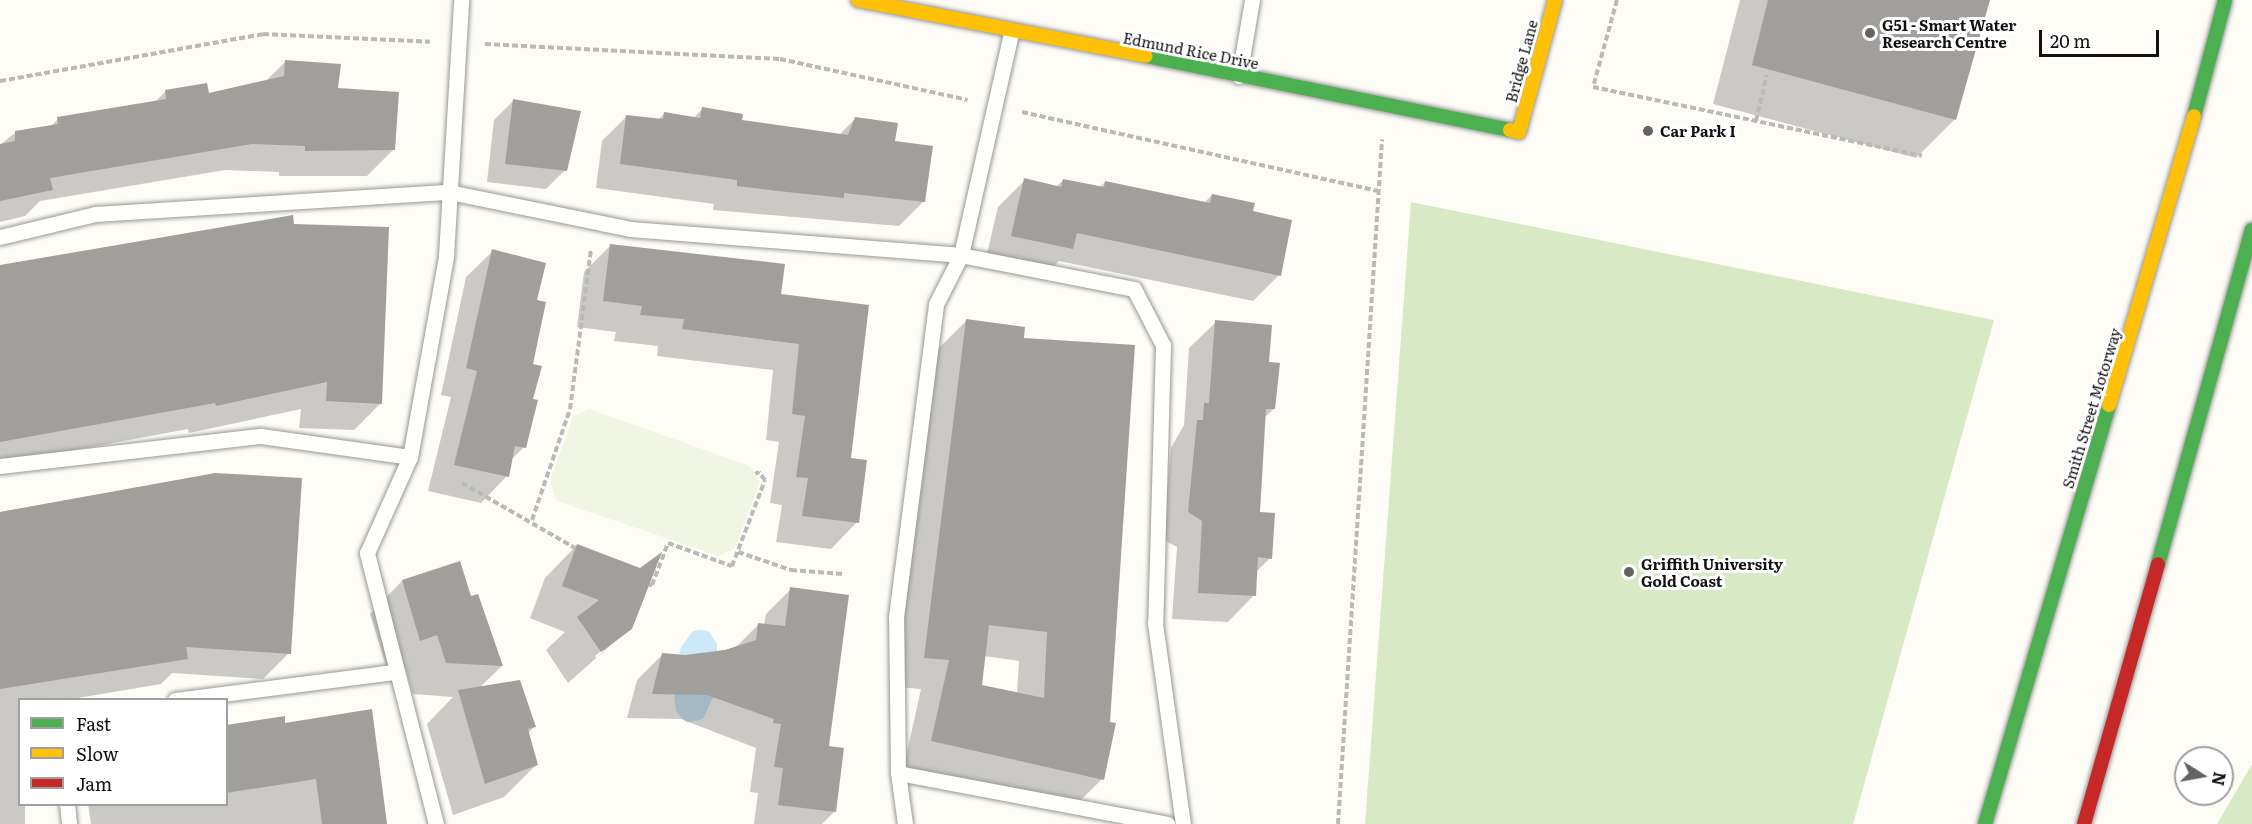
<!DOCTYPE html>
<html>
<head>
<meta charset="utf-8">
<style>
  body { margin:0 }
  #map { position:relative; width:2252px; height:824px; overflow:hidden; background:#fdfcf7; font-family:Literata,serif }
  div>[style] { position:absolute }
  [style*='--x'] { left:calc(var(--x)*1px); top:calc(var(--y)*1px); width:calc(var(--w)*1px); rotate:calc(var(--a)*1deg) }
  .forest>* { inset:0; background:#d8eac5 }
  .pitch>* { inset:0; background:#f0f6e1 }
  .water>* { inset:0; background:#cde8f7 }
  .shadow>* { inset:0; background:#0003 }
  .building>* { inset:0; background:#a19f9c }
  .path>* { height:4px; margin-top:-2px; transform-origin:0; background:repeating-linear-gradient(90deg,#b9b9b8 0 6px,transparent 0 9px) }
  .roads { filter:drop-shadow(0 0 2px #979795) drop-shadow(0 0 2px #979795) }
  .lane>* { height:15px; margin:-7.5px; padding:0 7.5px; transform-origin:7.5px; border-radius:7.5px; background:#fffffe }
  .fast>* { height:14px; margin:-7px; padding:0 7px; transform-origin:7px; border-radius:7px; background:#4caf50 }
  .slow>* { height:14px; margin:-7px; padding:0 7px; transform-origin:7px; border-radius:7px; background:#ffc107 }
  .jam>* { height:14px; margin:-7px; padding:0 7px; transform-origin:7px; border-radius:7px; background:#c62828 }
  .dots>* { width:16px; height:16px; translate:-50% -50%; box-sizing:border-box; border:3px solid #fff; border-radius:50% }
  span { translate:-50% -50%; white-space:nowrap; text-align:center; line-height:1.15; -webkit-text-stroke:6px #fff; paint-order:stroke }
  .poi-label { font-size:15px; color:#111; font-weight:700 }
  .left { translate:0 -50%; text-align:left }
  .street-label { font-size:15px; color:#111 }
  .legend { position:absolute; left:18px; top:698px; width:210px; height:108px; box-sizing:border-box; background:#fff; border:2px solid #a0a0a0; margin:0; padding:8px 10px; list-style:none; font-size:18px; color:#111 }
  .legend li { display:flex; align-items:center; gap:12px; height:30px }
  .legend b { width:30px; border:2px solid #a0a0a0 }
  .north { position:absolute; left:2174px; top:746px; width:60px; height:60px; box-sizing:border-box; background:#fff; border:2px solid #a0a0a0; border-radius:50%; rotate:101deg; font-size:16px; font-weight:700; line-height:24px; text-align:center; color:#111 }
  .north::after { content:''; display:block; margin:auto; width:21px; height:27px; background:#646362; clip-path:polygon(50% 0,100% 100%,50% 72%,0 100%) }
  .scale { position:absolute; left:2039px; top:30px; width:120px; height:27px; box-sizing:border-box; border:3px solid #111; border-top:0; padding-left:8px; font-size:18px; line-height:21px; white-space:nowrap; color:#111; -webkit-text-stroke:4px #fff; paint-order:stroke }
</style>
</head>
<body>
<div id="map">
  <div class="forest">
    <div style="clip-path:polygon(1411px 202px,1994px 320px,1853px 824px,1365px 824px)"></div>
    <div style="clip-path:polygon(2252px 764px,2252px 824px,2217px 824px)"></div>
  </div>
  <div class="pitch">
    <div style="clip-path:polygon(589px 409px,750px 466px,760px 482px,735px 548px,719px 556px,557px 501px,550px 481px,573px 417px)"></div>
  </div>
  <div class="water">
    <div style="clip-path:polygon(700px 630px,708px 631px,717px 643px,716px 691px,703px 719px,687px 723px,676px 712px,673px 682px,681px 647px,693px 631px)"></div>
  </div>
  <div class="shadow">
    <div style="clip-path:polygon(1740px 0,1989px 0,1955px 119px,1916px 158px,1713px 104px)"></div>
    <div style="clip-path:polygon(285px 62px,337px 90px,394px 149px,367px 176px,279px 176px,279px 172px,225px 170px,40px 201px,25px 216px,0 222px,0 145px,16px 132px,51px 126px,58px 119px,155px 102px,166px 91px,207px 95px,266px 81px)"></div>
    <div style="clip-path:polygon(513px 101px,565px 170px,546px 189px,487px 182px,494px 120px)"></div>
    <div style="clip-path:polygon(702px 109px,740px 121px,839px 135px,856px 118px,894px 142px,924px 201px,899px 226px,713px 210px,714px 204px,596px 188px,602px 141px,626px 117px,658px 120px,664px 114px,693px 119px)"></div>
    <div style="clip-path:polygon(1025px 180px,1056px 187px,1063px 180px,1100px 187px,1105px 182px,1204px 203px,1212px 195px,1251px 212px,1279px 275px,1253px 301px,1059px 261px,1045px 275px,985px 262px,998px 207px)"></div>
    <div style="clip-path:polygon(293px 225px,381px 403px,354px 430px,299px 428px,301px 409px,189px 433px,188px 429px,0 464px,0 267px)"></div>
    <div style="clip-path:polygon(610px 246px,779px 295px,850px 459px,857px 522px,831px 549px,776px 542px,782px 505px,770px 503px,779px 442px,766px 440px,773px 370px,657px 356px,658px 346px,614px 341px,616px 332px,577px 327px,584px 272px)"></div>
    <div style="clip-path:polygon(493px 251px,535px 301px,531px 400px,524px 447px,510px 461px,507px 476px,481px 503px,428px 491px,451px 397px,441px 395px,466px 277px)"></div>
    <div style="clip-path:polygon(evenodd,966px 321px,1022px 340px,1102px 779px,1073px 808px,903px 770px,921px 689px,896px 687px,937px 350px,966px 321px,984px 656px,1019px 661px,1017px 694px,980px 687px,984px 656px)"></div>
    <div style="clip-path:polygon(1216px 322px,1267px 364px,1274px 409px,1264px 418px,1259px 513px,1270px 558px,1255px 573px,1254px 595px,1228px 622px,1172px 619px,1177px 547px,1162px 539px,1171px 448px,1184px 425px,1189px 348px)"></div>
    <div style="clip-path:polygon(215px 474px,289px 653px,263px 679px,172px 673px,161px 684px,66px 700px,20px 700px,20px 804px,25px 804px,25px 824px,0 824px,0 512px)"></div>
    <div style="clip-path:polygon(evenodd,577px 545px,630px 628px,568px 683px,546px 650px,565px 632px,530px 618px,545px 578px,577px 545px,604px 648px,604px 652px,596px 658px,595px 656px,604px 648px)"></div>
    <div style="clip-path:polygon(402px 581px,470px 598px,502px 666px,478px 689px,534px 727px,528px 733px,537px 764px,504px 797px,453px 815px,427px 724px,453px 697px,413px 694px,405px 667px,388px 672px,370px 614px)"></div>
    <div style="clip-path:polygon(791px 589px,827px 747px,834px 812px,822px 824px,754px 824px,758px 793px,750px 792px,756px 748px,681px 719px,627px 718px,637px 680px,663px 654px,685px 657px,735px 648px,759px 624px,764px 625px,766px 614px)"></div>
    <div style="clip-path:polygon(371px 711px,387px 824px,91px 824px,88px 804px,226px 804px,226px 727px,284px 724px)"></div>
  </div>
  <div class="building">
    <div style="clip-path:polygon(1768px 0,1990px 0,1956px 120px,1752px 65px)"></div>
    <div style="clip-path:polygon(285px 60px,341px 64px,338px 88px,399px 92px,395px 150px,305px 151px,305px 146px,252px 144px,50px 178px,53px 190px,0 201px,0 144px,15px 141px,15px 131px,58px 124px,57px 117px,166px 99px,165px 90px,207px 83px,209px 93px,284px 76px)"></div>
    <div style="clip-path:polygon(513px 99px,581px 111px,567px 171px,505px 164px)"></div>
    <div style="clip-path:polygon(702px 107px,743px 114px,742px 120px,848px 135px,855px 117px,898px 123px,895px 141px,933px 146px,925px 202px,844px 193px,844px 198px,778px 191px,737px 186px,737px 180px,620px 164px,626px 115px,663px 119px,664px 112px,700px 118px)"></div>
    <div style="clip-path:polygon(1024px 178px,1061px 187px,1063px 179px,1104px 187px,1105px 181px,1210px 203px,1212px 194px,1255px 203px,1253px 211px,1292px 220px,1281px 276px,1077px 233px,1073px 249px,1011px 236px)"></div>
    <div style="clip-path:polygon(293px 215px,294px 224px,389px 227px,382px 404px,326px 401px,327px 382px,216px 406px,215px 403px,0 442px,0 265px)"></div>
    <div style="clip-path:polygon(610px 244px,785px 264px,781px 294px,869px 305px,851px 458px,867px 460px,859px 523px,802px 516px,808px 478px,796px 477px,805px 416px,792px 414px,799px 344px,682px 329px,684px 319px,640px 315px,642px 306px,603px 301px)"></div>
    <div style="clip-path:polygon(492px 249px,546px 263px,537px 300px,546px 302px,533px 364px,542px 366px,533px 399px,538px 400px,526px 448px,515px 446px,509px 477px,454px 465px,477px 371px,466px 368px)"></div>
    <div style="clip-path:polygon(evenodd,966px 319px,1025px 327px,1024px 338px,1135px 345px,1110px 722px,1116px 723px,1104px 780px,931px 741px,949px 660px,924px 658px,966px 319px,989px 625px,1047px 632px,1044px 698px,982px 685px,989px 625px)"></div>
    <div style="clip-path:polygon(1215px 320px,1272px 325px,1269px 362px,1280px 363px,1275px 409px,1266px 409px,1260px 512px,1275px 513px,1272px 559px,1258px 557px,1256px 596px,1198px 593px,1202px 521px,1188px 512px,1197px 420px,1203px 420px,1204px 403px,1209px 403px)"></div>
    <div style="clip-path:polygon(215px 473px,302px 478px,291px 654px,186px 647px,188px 659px,0 689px,0 512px)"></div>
    <div style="clip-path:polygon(577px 544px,640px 568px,662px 552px,632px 629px,601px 652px,577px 617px,599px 600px,562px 586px)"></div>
    <div style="clip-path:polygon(460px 561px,471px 596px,478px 594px,503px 666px,446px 663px,437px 635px,420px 641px,402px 580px)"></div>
    <div style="clip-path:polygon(790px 587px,849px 595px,829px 746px,844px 748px,836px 812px,778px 805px,783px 768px,774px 767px,781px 724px,773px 723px,774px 719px,707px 695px,652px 694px,662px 653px,685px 655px,725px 650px,756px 640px,758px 623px,785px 626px)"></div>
    <div style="clip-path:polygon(520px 680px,536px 727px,528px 729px,538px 765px,485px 784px,458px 690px)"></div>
    <div style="clip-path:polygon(372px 709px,387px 824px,322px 824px,316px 779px,226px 793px,226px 725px,285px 716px,285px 723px)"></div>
  </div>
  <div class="path">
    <div style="--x:1617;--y:0;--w:90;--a:105.4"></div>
    <div style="--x:1593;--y:87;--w:336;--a:11.8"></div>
    <div style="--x:485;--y:44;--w:295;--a:2.9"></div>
    <div style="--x:780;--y:59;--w:192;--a:12.3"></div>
    <div style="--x:0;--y:81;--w:267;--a:-10.1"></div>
    <div style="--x:263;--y:34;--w:167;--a:2.7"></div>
    <div style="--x:1022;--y:112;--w:366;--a:12.5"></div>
    <div style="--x:1756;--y:121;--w:47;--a:-76.6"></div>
    <div style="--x:462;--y:483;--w:130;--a:29.9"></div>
    <div style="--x:532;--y:520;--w:117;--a:-71.1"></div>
    <div style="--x:570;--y:409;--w:161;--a:-82.5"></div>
    <div style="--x:738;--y:552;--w:56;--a:18.8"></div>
    <div style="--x:791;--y:570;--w:52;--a:4.4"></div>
    <div style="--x:649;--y:585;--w:3;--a:0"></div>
    <div style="--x:652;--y:585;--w:45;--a:-69.1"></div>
    <div style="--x:668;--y:543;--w:68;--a:19.8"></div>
    <div style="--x:732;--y:566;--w:92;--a:-69"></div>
    <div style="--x:765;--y:480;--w:10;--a:-127"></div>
    <div style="--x:759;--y:472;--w:4;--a:153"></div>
    <div style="--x:1338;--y:824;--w:686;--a:-86.32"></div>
  </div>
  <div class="roads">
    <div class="lane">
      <div style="--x:1239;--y:76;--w:77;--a:-80.3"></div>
      <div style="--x:0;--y:237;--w:98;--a:-13.6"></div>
      <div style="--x:95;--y:214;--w:355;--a:-3.6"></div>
      <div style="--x:449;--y:192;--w:186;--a:11.5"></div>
      <div style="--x:631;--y:229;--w:331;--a:4.5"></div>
      <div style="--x:961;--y:255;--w:176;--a:11.1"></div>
      <div style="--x:1134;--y:289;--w:63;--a:62.6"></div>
      <div style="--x:1163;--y:345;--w:278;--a:91.6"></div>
      <div style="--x:1155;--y:623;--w:203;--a:82.1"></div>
      <div style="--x:0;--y:466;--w:263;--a:-6.6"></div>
      <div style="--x:261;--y:436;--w:150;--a:8"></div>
      <div style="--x:175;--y:700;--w:221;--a:-7.3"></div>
      <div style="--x:898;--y:773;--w:274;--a:10.7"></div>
      <div style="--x:67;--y:804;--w:20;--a:84"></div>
      <div style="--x:436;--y:824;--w:280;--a:-104.3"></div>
      <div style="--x:367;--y:553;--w:105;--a:-65.9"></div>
      <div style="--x:410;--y:457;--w:204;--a:-79.8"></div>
      <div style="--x:446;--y:256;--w:256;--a:-86.6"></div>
      <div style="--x:905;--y:824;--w:51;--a:-97.8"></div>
      <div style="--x:898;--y:773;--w:156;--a:-90.7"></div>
      <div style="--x:896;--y:617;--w:316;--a:-82.7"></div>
      <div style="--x:936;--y:304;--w:55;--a:-63"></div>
      <div style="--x:961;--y:255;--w:228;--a:-77.3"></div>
    </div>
    <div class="fast">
      <div style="--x:1146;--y:56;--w:371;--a:11.5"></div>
      <div style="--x:2194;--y:116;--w:120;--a:-75"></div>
      <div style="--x:2158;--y:564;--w:347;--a:-74.3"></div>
      <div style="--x:1985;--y:824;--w:437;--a:-73.5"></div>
    </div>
    <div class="slow">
      <div style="--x:858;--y:0;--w:293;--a:11"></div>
      <div style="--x:1510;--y:130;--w:9;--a:13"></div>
      <div style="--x:1519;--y:132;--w:137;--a:-74.7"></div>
      <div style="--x:2109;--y:405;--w:301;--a:-73.6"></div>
    </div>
    <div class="jam">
      <div style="--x:2084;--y:824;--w:270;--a:-74.1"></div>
    </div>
  </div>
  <div class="dots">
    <div style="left:1870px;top:33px;background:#646362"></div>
    <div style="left:1648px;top:131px;background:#646362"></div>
    <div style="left:1629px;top:572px;background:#646362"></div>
  </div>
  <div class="poi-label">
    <span class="left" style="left:1882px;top:33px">G51 - Smart Water<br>Research Centre</span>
    <span class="left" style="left:1660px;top:131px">Car Park I</span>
    <span class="left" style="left:1641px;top:572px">Griffith University<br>Gold Coast</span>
  </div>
  <div class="street-label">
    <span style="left:1191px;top:50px;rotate:11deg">Edmund Rice Drive</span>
    <span style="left:1521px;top:61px;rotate:-75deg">Bridge Lane</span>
    <span style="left:2091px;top:408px;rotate:-73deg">Smith Street Motorway</span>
  </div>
  <ul class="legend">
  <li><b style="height:8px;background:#4caf50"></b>Fast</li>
  <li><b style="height:8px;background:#ffc107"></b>Slow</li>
  <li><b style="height:8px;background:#c62828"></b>Jam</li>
  </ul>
  <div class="north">N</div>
  <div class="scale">20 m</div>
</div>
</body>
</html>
